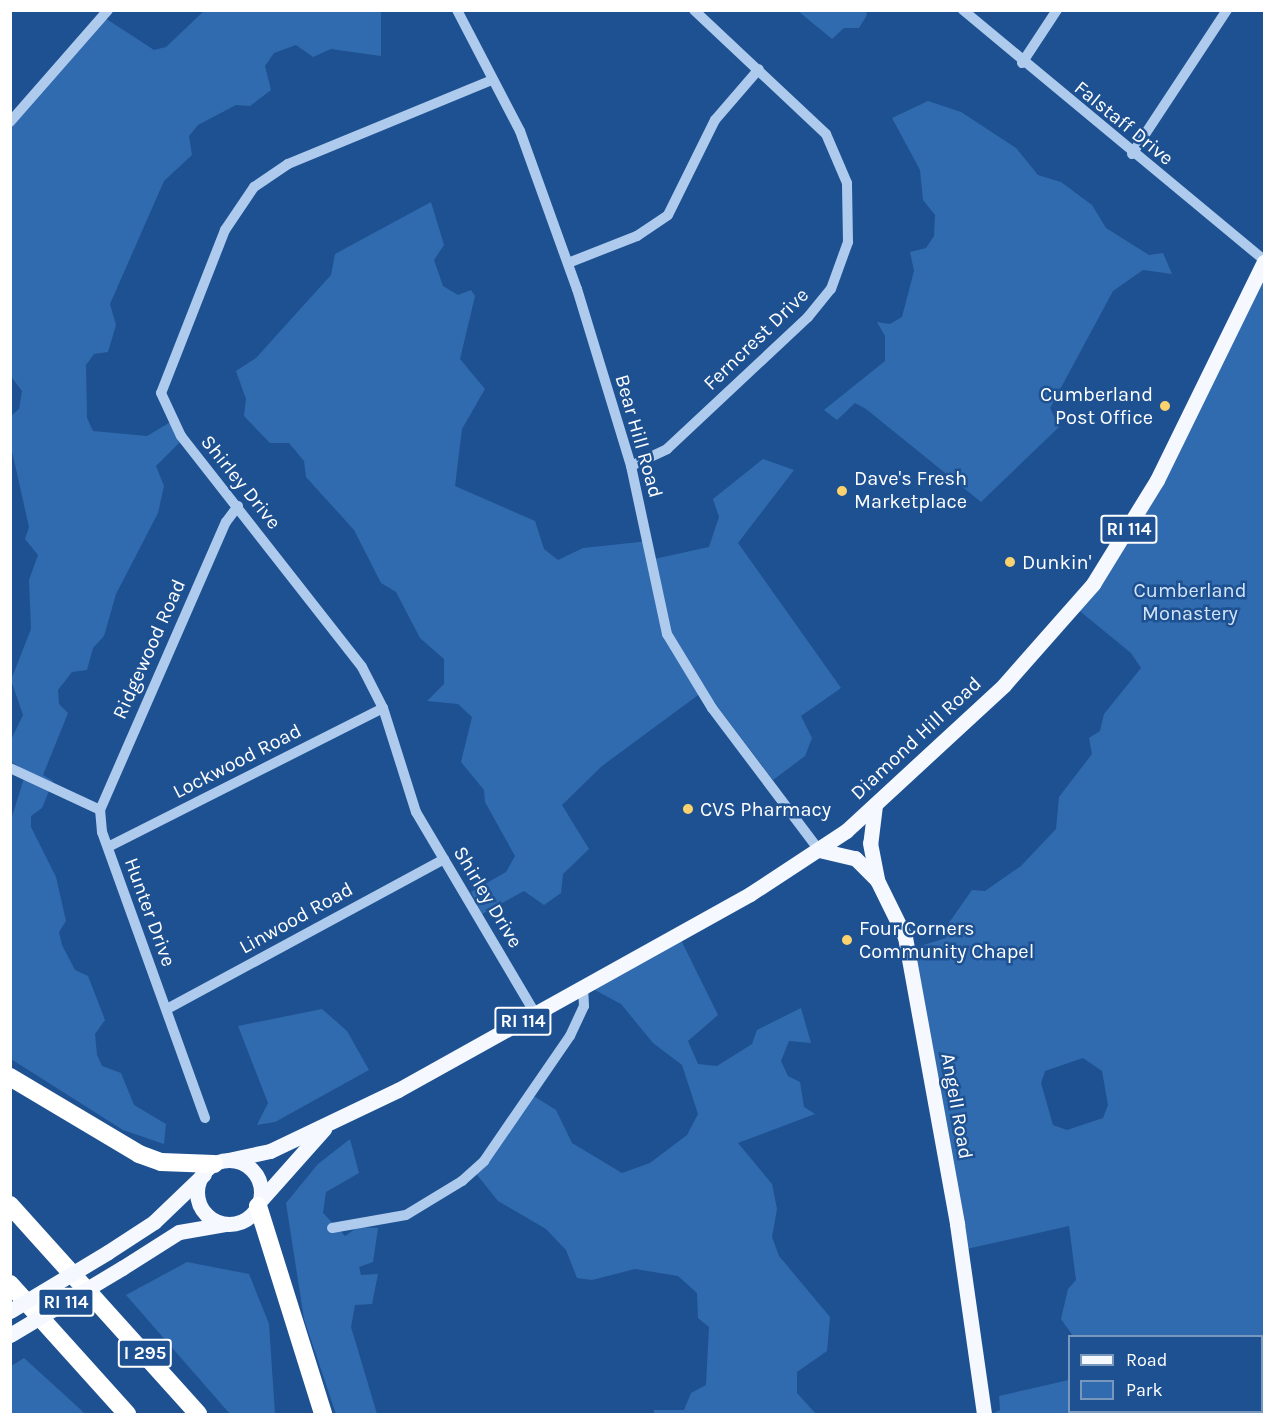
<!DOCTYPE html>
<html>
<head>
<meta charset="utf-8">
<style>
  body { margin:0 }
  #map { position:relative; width:1275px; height:1425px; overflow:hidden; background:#1e5191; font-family:Karla,sans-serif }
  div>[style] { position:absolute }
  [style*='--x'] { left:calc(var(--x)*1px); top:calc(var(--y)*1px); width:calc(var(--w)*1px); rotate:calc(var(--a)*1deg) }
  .green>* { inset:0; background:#316baf }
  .minor>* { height:10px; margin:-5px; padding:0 5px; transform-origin:5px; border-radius:5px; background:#aecbee }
  .major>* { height:15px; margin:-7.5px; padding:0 7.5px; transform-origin:7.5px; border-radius:7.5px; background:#f5f9ff }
  .major>.ring { margin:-7.5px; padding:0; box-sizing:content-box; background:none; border:15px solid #f5f9ff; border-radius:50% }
  .highway>* { height:18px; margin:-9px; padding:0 9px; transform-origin:9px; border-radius:9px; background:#fff }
  .major-bridge>* { height:15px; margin:-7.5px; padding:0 7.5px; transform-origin:7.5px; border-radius:7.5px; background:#f5f9ff }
  .dots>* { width:16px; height:16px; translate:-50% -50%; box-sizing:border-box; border:3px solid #1e5191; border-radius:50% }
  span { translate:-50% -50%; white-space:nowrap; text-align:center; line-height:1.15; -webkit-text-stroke:5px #1e5191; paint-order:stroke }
  .shield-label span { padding:2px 4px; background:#1e5191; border:2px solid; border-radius:4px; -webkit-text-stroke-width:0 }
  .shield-label { font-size:18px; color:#fff; font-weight:700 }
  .street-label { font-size:20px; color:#fff }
  .poi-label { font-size:20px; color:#fff }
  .right { translate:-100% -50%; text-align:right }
  .left { translate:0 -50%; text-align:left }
  .park-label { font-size:20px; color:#d4e5fa }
  .frame { position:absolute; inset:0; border:12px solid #fff; pointer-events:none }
  .legend { position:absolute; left:1068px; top:1335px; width:195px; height:78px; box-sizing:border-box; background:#1e5191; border:2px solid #7897bd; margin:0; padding:8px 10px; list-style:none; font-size:18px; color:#fff }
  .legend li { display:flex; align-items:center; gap:12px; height:30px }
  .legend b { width:30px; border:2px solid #7897bd }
</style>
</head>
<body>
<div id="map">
  <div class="green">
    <div style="clip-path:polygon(204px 11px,381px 11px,381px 56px,331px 49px,313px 57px,296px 45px,274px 53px,265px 66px,271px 90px,250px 106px,236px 105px,198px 125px,189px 136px,192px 155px,164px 181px,110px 304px,116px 325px,108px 352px,94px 354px,86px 365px,87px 418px,93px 431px,147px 436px,174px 420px,187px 435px,156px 466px,164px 486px,158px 513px,116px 594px,104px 636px,93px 648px,87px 670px,72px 672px,58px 690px,59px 704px,68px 713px,43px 775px,53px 781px,42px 808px,31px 816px,31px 827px,56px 877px,66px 921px,59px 932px,62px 945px,75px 970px,88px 976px,105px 1020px,95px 1034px,97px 1055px,102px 1066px,121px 1073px,134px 1105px,166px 1124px,164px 1144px,123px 1130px,11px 1059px,10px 823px,26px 772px,11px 761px,11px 740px,23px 715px,11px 680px,31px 629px,29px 580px,38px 555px,25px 539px,29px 527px,11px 447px,11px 416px,19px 409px,22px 391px,10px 375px,11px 125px,105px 18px,154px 50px,166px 47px)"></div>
    <div style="clip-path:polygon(798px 11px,866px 11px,867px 15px,859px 28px,844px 28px,832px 39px)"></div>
    <div style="clip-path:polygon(928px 101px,961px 112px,1016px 148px,1038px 175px,1061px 182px,1092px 205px,1106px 228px,1149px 255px,1163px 253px,1172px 274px,1143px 270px,1113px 291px,1050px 408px,1059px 427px,981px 502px,866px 409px,855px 403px,837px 420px,824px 410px,885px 361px,885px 336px,877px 322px,890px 324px,902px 317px,914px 271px,910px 252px,926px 248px,934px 236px,935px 215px,923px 200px,920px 170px,892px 118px)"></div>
    <div style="clip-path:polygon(431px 202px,444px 245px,434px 260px,443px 286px,458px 295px,471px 290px,475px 296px,460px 359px,485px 389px,462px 429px,455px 486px,535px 521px,544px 549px,558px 560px,583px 548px,649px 541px,654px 559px,709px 547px,719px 517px,713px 499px,763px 459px,794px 470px,738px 543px,841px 688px,801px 716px,812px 738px,805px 756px,773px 780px,705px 690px,602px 766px,562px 805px,589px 849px,563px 874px,561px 893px,544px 905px,524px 891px,482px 914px,471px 892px,506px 872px,515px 856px,485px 802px,484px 790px,461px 762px,472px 717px,458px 704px,427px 701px,444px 684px,444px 659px,420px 638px,396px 592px,381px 583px,354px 530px,306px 477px,304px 461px,289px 443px,270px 443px,244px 416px,246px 399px,236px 371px,256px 358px,331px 275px,335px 254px)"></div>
    <div style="clip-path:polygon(evenodd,1264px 275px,1264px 1414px,992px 1414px,1000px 1410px,999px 1396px,1069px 1380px,1070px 1412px,1262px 1412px,1262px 1336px,1073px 1336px,1061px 1319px,1068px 1289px,1076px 1280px,1069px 1226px,962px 1250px,914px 948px,946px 938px,946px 927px,972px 890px,985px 891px,1021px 866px,1056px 829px,1059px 797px,1092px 754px,1089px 738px,1100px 731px,1104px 714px,1141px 668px,1131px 653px,1076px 608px,1118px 553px,1264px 275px,1083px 1058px,1102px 1071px,1108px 1105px,1103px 1118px,1067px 1130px,1053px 1125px,1041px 1083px,1045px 1071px,1083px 1058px)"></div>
    <div style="clip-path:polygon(678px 934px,718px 1015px,688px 1041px,698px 1064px,717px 1066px,752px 1044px,757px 1030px,801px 1008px,811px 1043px,789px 1041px,781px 1061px,788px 1076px,800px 1082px,804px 1107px,815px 1114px,738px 1143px,772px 1184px,777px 1209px,772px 1237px,779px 1256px,830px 1317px,827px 1351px,797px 1372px,797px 1393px,816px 1414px,654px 1414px,654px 1410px,684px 1410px,691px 1393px,706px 1385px,709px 1327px,698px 1318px,697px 1293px,678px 1276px,635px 1269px,592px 1280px,577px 1278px,566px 1250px,546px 1229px,498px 1201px,474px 1171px,532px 1095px,556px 1110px,572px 1143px,622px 1173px,650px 1163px,687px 1135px,698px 1114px,682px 1065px,653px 1043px,621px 1004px,593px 989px)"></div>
    <div style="clip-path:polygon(322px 1009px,347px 1031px,369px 1070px,275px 1122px,257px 1125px,268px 1103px,238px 1026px)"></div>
    <div style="clip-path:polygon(350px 1139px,359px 1173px,326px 1192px,323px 1213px,345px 1236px,358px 1227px,378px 1228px,373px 1262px,359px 1267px,361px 1275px,378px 1274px,372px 1304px,355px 1305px,351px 1327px,377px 1414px,336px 1414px,304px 1319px,286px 1203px,318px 1164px)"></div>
    <div style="clip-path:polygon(187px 1262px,249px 1274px,269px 1324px,275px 1414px,230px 1414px,126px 1295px)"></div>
    <div style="clip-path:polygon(24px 1358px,80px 1409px,85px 1414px,11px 1414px,11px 1366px)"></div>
  </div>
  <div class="minor">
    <div style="--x:457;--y:10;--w:136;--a:62.5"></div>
    <div style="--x:520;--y:131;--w:168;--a:70.2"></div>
    <div style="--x:577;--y:289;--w:185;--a:73"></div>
    <div style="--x:631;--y:466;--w:172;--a:77.9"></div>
    <div style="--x:667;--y:634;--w:87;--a:58.7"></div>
    <div style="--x:712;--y:708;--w:178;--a:53"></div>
    <div style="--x:963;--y:10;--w:391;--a:39.7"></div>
    <div style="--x:1022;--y:63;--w:64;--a:-56.6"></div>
    <div style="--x:492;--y:80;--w:221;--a:157.6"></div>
    <div style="--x:288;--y:164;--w:41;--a:145.9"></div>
    <div style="--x:254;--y:187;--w:52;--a:124"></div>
    <div style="--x:225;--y:230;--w:175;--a:111.4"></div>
    <div style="--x:161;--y:393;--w:47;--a:65.1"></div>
    <div style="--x:181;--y:436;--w:293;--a:51.9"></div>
    <div style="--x:362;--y:667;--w:46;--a:62.9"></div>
    <div style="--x:383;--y:708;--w:109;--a:72.4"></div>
    <div style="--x:416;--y:812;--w:236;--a:59.4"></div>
    <div style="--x:10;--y:122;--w:149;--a:-48.8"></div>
    <div style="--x:1132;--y:154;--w:173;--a:-56.6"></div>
    <div style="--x:568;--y:263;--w:74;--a:-21.4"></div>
    <div style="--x:637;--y:236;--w:37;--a:-34"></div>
    <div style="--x:668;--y:215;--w:106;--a:-63.7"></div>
    <div style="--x:715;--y:120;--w:67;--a:-49.2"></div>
    <div style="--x:631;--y:466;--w:40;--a:-25"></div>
    <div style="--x:667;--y:449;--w:193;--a:-43.1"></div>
    <div style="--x:808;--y:317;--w:36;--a:-51"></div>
    <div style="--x:831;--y:289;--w:50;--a:-70.1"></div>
    <div style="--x:848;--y:242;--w:59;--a:-91"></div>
    <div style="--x:847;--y:183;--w:53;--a:-113.2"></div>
    <div style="--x:826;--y:134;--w:181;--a:-136.8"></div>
    <div style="--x:10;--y:768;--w:99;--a:25"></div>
    <div style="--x:108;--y:847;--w:308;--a:-26.8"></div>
    <div style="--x:167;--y:1009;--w:315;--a:-28.4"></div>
    <div style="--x:205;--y:1118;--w:304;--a:-109.8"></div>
    <div style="--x:102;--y:832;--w:22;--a:-95"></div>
    <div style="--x:100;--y:810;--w:314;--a:-66.4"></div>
    <div style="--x:226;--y:522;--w:20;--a:-53"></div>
    <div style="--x:332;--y:1228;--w:75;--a:-10"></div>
    <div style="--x:406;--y:1215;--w:66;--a:-31.3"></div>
    <div style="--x:462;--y:1181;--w:30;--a:-42"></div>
    <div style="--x:484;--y:1161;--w:152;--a:-55.5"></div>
    <div style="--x:570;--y:1036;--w:33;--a:-65"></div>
    <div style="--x:584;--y:1006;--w:18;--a:-93"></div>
  </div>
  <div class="major">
    <div style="--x:875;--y:805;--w:38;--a:97"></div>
    <div style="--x:870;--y:843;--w:38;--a:79"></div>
    <div style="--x:819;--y:850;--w:37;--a:13"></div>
    <div style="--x:855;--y:858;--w:31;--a:45"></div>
    <div style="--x:877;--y:880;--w:64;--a:63.8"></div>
    <div style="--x:905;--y:937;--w:292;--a:79.7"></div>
    <div style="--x:957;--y:1224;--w:192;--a:81.9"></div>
    <div style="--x:228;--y:1160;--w:43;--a:-12.1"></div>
    <div style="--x:270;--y:1151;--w:142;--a:-25.5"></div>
    <div style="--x:398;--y:1090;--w:403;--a:-29.1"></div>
    <div style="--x:750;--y:894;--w:115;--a:-33.3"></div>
    <div style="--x:846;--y:831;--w:215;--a:-42.7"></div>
    <div style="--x:1004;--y:685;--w:135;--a:-48.6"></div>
    <div style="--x:1093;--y:584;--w:122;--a:-58.4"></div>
    <div style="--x:1157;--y:480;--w:243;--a:-63.9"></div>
    <div class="ring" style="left:197px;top:1160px;width:49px;height:49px"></div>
    <div style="--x:259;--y:1202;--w:98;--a:-48.3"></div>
    <div style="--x:108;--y:1252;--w:55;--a:-33.1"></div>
    <div style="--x:154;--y:1222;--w:69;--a:-43.8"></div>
    <div style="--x:122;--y:1268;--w:67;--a:-32.3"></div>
    <div style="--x:179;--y:1232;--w:48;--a:-9.7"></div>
  </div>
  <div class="highway">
    <div style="--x:10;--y:1077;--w:150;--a:30.8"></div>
    <div style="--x:139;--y:1154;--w:23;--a:20"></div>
    <div style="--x:161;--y:1162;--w:53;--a:2.2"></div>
    <div style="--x:10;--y:1205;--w:281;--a:48"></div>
    <div style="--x:258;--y:1206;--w:218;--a:72.6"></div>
    <div style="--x:10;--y:1284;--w:175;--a:48"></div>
  </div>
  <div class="major-bridge">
    <div style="--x:10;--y:1311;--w:114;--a:-31"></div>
    <div style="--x:10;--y:1335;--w:131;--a:-30.9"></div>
  </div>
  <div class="dots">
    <div style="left:1165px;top:406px;background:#fcd26e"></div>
    <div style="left:842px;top:491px;background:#fcd26e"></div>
    <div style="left:1010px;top:562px;background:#fcd26e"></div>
    <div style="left:688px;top:809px;background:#fcd26e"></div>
    <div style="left:847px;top:940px;background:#fcd26e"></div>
  </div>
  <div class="shield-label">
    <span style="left:1129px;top:529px">RI 114</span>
    <span style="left:523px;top:1021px">RI 114</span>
    <span style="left:66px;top:1302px">RI 114</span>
    <span style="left:145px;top:1353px">I 295</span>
  </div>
  <div class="street-label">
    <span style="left:1124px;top:123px;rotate:39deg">Falstaff Drive</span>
    <span style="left:756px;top:339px;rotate:-44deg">Ferncrest Drive</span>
    <span style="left:639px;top:436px;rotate:74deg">Bear Hill Road</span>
    <span style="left:241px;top:482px;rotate:51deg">Shirley Drive</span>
    <span style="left:149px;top:649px;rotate:-66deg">Ridgewood Road</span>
    <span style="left:916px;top:738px;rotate:-43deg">Diamond Hill Road</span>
    <span style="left:237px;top:761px;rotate:-27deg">Lockwood Road</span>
    <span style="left:488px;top:897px;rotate:59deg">Shirley Drive</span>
    <span style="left:150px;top:912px;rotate:70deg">Hunter Drive</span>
    <span style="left:296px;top:918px;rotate:-29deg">Linwood Road</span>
    <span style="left:957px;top:1106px;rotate:80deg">Angell Road</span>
  </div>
  <div class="poi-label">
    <span class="right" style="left:1153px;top:406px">Cumberland<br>Post Office</span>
    <span class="left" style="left:854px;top:490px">Dave's Fresh<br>Marketplace</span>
    <span class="left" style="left:1022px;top:562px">Dunkin'</span>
    <span class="left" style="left:700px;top:809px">CVS Pharmacy</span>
    <span class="left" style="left:859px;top:940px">Four Corners<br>Community Chapel</span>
  </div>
  <div class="park-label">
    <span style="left:1190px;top:602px">Cumberland<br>Monastery</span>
  </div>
  <div class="frame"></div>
  <ul class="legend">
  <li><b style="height:8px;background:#f5f9ff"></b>Road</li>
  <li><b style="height:16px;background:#316baf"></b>Park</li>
  </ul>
</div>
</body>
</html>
